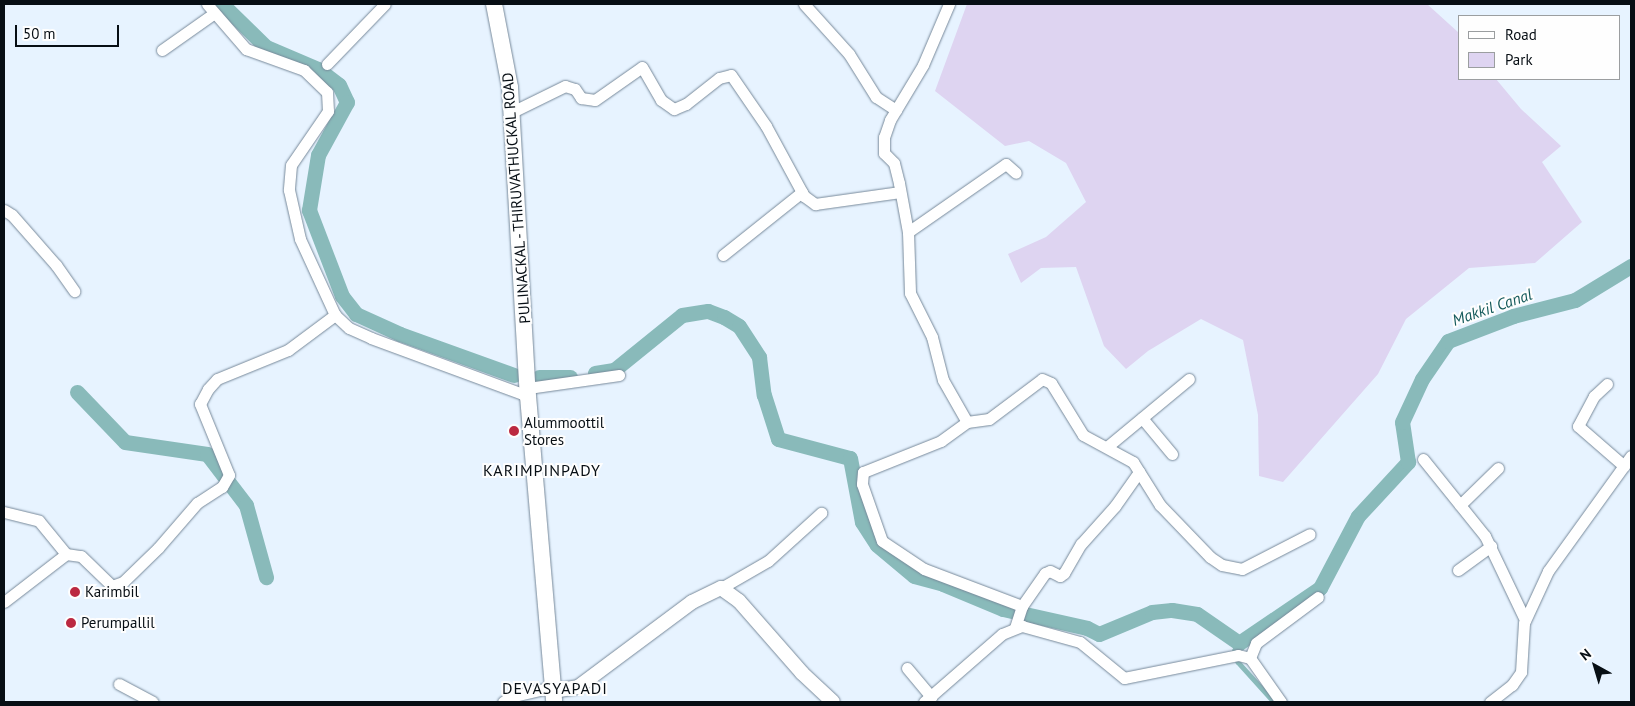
<!DOCTYPE html>
<html>
<head>
<meta charset="utf-8">
<style>
  body { margin:0 }
  #map { position:relative; width:1635px; height:706px; overflow:hidden; background:#e7f3ff; font-family:"PT Sans",sans-serif }
  div>[style] { position:absolute }
  [style*='--x'] { left:calc(var(--x)*1px); top:calc(var(--y)*1px); width:calc(var(--w)*1px); rotate:calc(var(--a)*1deg) }
  .green>* { inset:0; background:#ded4f1 }
  .stream>* { height:4.5px; margin:-2.25px; padding:0 2.25px; transform-origin:2.25px; border-radius:2.25px; background:#89baba }
  .canal>* { height:15px; margin:-7.5px; padding:0 7.5px; transform-origin:7.5px; border-radius:7.5px; background:#89baba }
  .roads { filter:drop-shadow(0 0 1px #77899a) drop-shadow(0 0 1px #77899a) }
  .minor>* { height:11px; margin:-5.5px; padding:0 5.5px; transform-origin:5.5px; border-radius:5.5px; background:#fff }
  .tertiary>* { height:14px; margin:-7px; padding:0 7px; transform-origin:7px; border-radius:7px; background:#fff }
  .secondary>* { height:16px; margin:-8px; padding:0 8px; transform-origin:8px; border-radius:8px; background:#fff }
  .dots>* { width:14px; height:14px; translate:-50% -50%; box-sizing:border-box; border:2px solid #fefefe; border-radius:50% }
  span { translate:-50% -50%; white-space:nowrap; text-align:center; line-height:1.15; -webkit-text-stroke:4px #fefefe; paint-order:stroke }
  .street-label { font-size:15px; color:#070e14 }
  .poi-label { font-size:15px; color:#070e14 }
  .left { translate:0 -50%; text-align:left }
  .water-label { font-size:16px; color:#13595a; font-style:italic }
  .neighbourhood-label { font-size:16px; color:#070e14; letter-spacing:1px }
  .frame { position:absolute; inset:0; border:5px solid #070e14; pointer-events:none }
  .legend { position:absolute; left:1458px; top:15px; width:162px; height:65px; box-sizing:border-box; background:#fefefe; border:1px solid #9b9ea0; margin:0; padding:6px 9px; list-style:none; font-size:15px; color:#070e14 }
  .legend li { display:flex; align-items:center; gap:10px; height:25px }
  .legend b { width:25px; border:1px solid #9b9ea0 }
  .north { position:absolute; left:1570px; top:641px; width:50px; height:50px; -webkit-text-stroke:4px #fefefe; paint-order:stroke; rotate:321deg; font-size:14px; font-weight:700; line-height:20px; text-align:center; color:#070e14 }
  .north::after { content:''; display:block; margin:auto; width:18px; height:22px; background:#070e14; clip-path:polygon(50% 0,100% 100%,50% 72%,0 100%) }
  .scale { position:absolute; left:15px; top:25px; width:104px; height:22px; box-sizing:border-box; border:2px solid #070e14; border-top:0; padding-left:6px; font-size:15px; line-height:18px; white-space:nowrap; color:#070e14; -webkit-text-stroke:4px #fefefe; paint-order:stroke }
</style>
</head>
<body>
<div id="map">
  <div class="green">
    <div style="clip-path:polygon(967px 4px,1427px 4px,1459px 33px,1459px 79px,1496px 79px,1521px 109px,1561px 146px,1542px 162px,1582px 222px,1535px 263px,1469px 268px,1406px 319px,1378px 374px,1283px 482px,1259px 476px,1258px 415px,1243px 340px,1201px 319px,1148px 351px,1126px 369px,1104px 346px,1076px 267px,1041px 268px,1021px 283px,1008px 254px,1046px 237px,1086px 202px,1066px 163px,1029px 141px,1005px 146px,935px 91px)"></div>
  </div>
  <div class="stream">
    <div style="--x:1239;--y:643;--w:8;--a:120"></div>
    <div style="--x:1235;--y:650;--w:12;--a:76"></div>
    <div style="--x:1238;--y:662;--w:54;--a:48"></div>
  </div>
  <div class="canal">
    <div style="--x:222;--y:4;--w:62;--a:44.3"></div>
    <div style="--x:266;--y:47;--w:56;--a:22.9"></div>
    <div style="--x:318;--y:69;--w:26;--a:37"></div>
    <div style="--x:339;--y:85;--w:19;--a:65"></div>
    <div style="--x:347;--y:102;--w:60;--a:118.7"></div>
    <div style="--x:318;--y:155;--w:56;--a:99.3"></div>
    <div style="--x:309;--y:210;--w:92;--a:69"></div>
    <div style="--x:342;--y:296;--w:23;--a:52"></div>
    <div style="--x:356;--y:314;--w:48;--a:24.4"></div>
    <div style="--x:400;--y:334;--w:121;--a:19.8"></div>
    <div style="--x:595;--y:373;--w:19;--a:-9"></div>
    <div style="--x:614;--y:370;--w:87;--a:-39"></div>
    <div style="--x:682;--y:315;--w:26;--a:-9"></div>
    <div style="--x:708;--y:311;--w:17;--a:21"></div>
    <div style="--x:724;--y:317;--w:17;--a:31"></div>
    <div style="--x:739;--y:326;--w:37;--a:57"></div>
    <div style="--x:759;--y:357;--w:38;--a:83"></div>
    <div style="--x:764;--y:395;--w:46;--a:72.3"></div>
    <div style="--x:778;--y:439;--w:74;--a:14.8"></div>
    <div style="--x:850;--y:458;--w:65;--a:79.4"></div>
    <div style="--x:862;--y:522;--w:27;--a:57"></div>
    <div style="--x:877;--y:545;--w:48;--a:40"></div>
    <div style="--x:914;--y:576;--w:30;--a:15"></div>
    <div style="--x:943;--y:584;--w:65;--a:22.6"></div>
    <div style="--x:1003;--y:609;--w:86;--a:12.7"></div>
    <div style="--x:1087;--y:628;--w:13;--a:27"></div>
    <div style="--x:1099;--y:634;--w:57;--a:-22.5"></div>
    <div style="--x:1152;--y:612;--w:20;--a:-6"></div>
    <div style="--x:1172;--y:610;--w:25;--a:9"></div>
    <div style="--x:1197;--y:614;--w:51;--a:34.6"></div>
    <div style="--x:1239;--y:643;--w:98;--a:-34.2"></div>
    <div style="--x:1320;--y:588;--w:81;--a:-62.2"></div>
    <div style="--x:1358;--y:516;--w:74;--a:-47.2"></div>
    <div style="--x:1408;--y:462;--w:40;--a:-98.5"></div>
    <div style="--x:1402;--y:422;--w:47;--a:-65.1"></div>
    <div style="--x:1422;--y:379;--w:46;--a:-55.6"></div>
    <div style="--x:1448;--y:341;--w:70;--a:-21"></div>
    <div style="--x:1513;--y:316;--w:64;--a:-14.5"></div>
    <div style="--x:1575;--y:300;--w:66;--a:-31.3"></div>
    <div style="--x:539;--y:377;--w:31;--a:0"></div>
    <div style="--x:77;--y:392;--w:69;--a:46.2"></div>
    <div style="--x:125;--y:442;--w:83;--a:8.3"></div>
    <div style="--x:207;--y:454;--w:64;--a:52.6"></div>
    <div style="--x:246;--y:505;--w:75;--a:74.5"></div>
  </div>
  <div class="roads">
    <div class="minor">
      <div style="--x:207;--y:4;--w:60;--a:49.1"></div>
      <div style="--x:246;--y:49;--w:62;--a:19.9"></div>
      <div style="--x:304;--y:70;--w:32;--a:44"></div>
      <div style="--x:327;--y:92;--w:19;--a:87"></div>
      <div style="--x:328;--y:111;--w:65;--a:124.4"></div>
      <div style="--x:291;--y:165;--w:25;--a:95"></div>
      <div style="--x:289;--y:190;--w:50;--a:77.3"></div>
      <div style="--x:300;--y:239;--w:84;--a:65.3"></div>
      <div style="--x:335;--y:315;--w:19;--a:43"></div>
      <div style="--x:349;--y:328;--w:24;--a:24"></div>
      <div style="--x:371;--y:338;--w:167;--a:20.3"></div>
      <div style="--x:804;--y:4;--w:67;--a:48"></div>
      <div style="--x:849;--y:54;--w:51;--a:57.9"></div>
      <div style="--x:876;--y:97;--w:24;--a:33"></div>
      <div style="--x:949;--y:4;--w:66;--a:113.1"></div>
      <div style="--x:923;--y:65;--w:64;--a:121"></div>
      <div style="--x:890;--y:120;--w:18;--a:109"></div>
      <div style="--x:884;--y:137;--w:16;--a:90"></div>
      <div style="--x:884;--y:153;--w:14;--a:45"></div>
      <div style="--x:894;--y:163;--w:21;--a:76"></div>
      <div style="--x:899;--y:183;--w:50;--a:79.6"></div>
      <div style="--x:908;--y:232;--w:61;--a:88.1"></div>
      <div style="--x:910;--y:293;--w:49;--a:63.4"></div>
      <div style="--x:932;--y:337;--w:44;--a:75.7"></div>
      <div style="--x:943;--y:380;--w:48;--a:60.3"></div>
      <div style="--x:967;--y:422;--w:22;--a:-8"></div>
      <div style="--x:989;--y:419;--w:66;--a:-37"></div>
      <div style="--x:1042;--y:379;--w:10;--a:24"></div>
      <div style="--x:1051;--y:383;--w:61;--a:58.4"></div>
      <div style="--x:1083;--y:435;--w:57;--a:28.4"></div>
      <div style="--x:1133;--y:462;--w:51;--a:57.9"></div>
      <div style="--x:1160;--y:505;--w:72;--a:46.1"></div>
      <div style="--x:1210;--y:557;--w:14;--a:34"></div>
      <div style="--x:1222;--y:565;--w:20;--a:11"></div>
      <div style="--x:1242;--y:569;--w:76;--a:-27.2"></div>
      <div style="--x:162;--y:50;--w:62;--a:-35.2"></div>
      <div style="--x:327;--y:64;--w:83;--a:-46"></div>
      <div style="--x:512;--y:112;--w:59;--a:-26.1"></div>
      <div style="--x:565;--y:86;--w:10;--a:17"></div>
      <div style="--x:575;--y:89;--w:11;--a:56"></div>
      <div style="--x:581;--y:98;--w:14;--a:8"></div>
      <div style="--x:595;--y:100;--w:57;--a:-35.1"></div>
      <div style="--x:642;--y:67;--w:38;--a:60"></div>
      <div style="--x:661;--y:100;--w:16;--a:35"></div>
      <div style="--x:674;--y:109;--w:13;--a:-23"></div>
      <div style="--x:686;--y:104;--w:42;--a:-38.2"></div>
      <div style="--x:719;--y:78;--w:12;--a:-14"></div>
      <div style="--x:731;--y:75;--w:62;--a:55.5"></div>
      <div style="--x:766;--y:126;--w:80;--a:61.5"></div>
      <div style="--x:804;--y:196;--w:14;--a:36"></div>
      <div style="--x:815;--y:204;--w:86;--a:-8"></div>
      <div style="--x:4;--y:210;--w:9;--a:32"></div>
      <div style="--x:12;--y:215;--w:67;--a:48.7"></div>
      <div style="--x:56;--y:265;--w:32;--a:55"></div>
      <div style="--x:908;--y:232;--w:119;--a:-34.8"></div>
      <div style="--x:1006;--y:164;--w:13;--a:42"></div>
      <div style="--x:723;--y:255;--w:101;--a:-38.6"></div>
      <div style="--x:1607;--y:384;--w:18;--a:137"></div>
      <div style="--x:1594;--y:396;--w:34;--a:118"></div>
      <div style="--x:1578;--y:426;--w:61;--a:41"></div>
      <div style="--x:528;--y:388;--w:92;--a:-8.1"></div>
      <div style="--x:1142;--y:418;--w:47;--a:50.2"></div>
      <div style="--x:967;--y:422;--w:32;--a:144"></div>
      <div style="--x:941;--y:441;--w:84;--a:158.3"></div>
      <div style="--x:863;--y:472;--w:12;--a:95"></div>
      <div style="--x:862;--y:484;--w:60;--a:70.7"></div>
      <div style="--x:882;--y:541;--w:50;--a:33.7"></div>
      <div style="--x:924;--y:569;--w:105;--a:20.7"></div>
      <div style="--x:1022;--y:606;--w:22;--a:108"></div>
      <div style="--x:1108;--y:446;--w:105;--a:-39.6"></div>
      <div style="--x:1423;--y:459;--w:99;--a:51.2"></div>
      <div style="--x:1485;--y:536;--w:93;--a:64.5"></div>
      <div style="--x:1460;--y:505;--w:53;--a:-44.2"></div>
      <div style="--x:4;--y:512;--w:36;--a:14"></div>
      <div style="--x:39;--y:521;--w:43;--a:50.7"></div>
      <div style="--x:66;--y:554;--w:15;--a:8"></div>
      <div style="--x:81;--y:556;--w:43;--a:44.1"></div>
      <div style="--x:112;--y:586;--w:12;--a:-20"></div>
      <div style="--x:123;--y:582;--w:49;--a:-44.2"></div>
      <div style="--x:158;--y:548;--w:60;--a:-49.1"></div>
      <div style="--x:197;--y:503;--w:30;--a:-33"></div>
      <div style="--x:222;--y:487;--w:14;--a:-60"></div>
      <div style="--x:229;--y:475;--w:77;--a:-112.2"></div>
      <div style="--x:200;--y:404;--w:17;--a:-62"></div>
      <div style="--x:208;--y:389;--w:13;--a:-48"></div>
      <div style="--x:217;--y:379;--w:77;--a:-22.2"></div>
      <div style="--x:288;--y:350;--w:59;--a:-36.7"></div>
      <div style="--x:1458;--y:570;--w:41;--a:-36"></div>
      <div style="--x:721;--y:588;--w:54;--a:-29.9"></div>
      <div style="--x:768;--y:561;--w:72;--a:-42.2"></div>
      <div style="--x:4;--y:602;--w:78;--a:-37.7"></div>
      <div style="--x:1022;--y:606;--w:40;--a:-55.1"></div>
      <div style="--x:1045;--y:573;--w:5;--a:-22"></div>
      <div style="--x:1050;--y:571;--w:11;--a:27"></div>
      <div style="--x:1060;--y:576;--w:5;--a:-37"></div>
      <div style="--x:1064;--y:573;--w:34;--a:-60"></div>
      <div style="--x:1081;--y:544;--w:51;--a:-48.2"></div>
      <div style="--x:1115;--y:506;--w:42;--a:-54.8"></div>
      <div style="--x:1250;--y:658;--w:16;--a:-68"></div>
      <div style="--x:1256;--y:643;--w:77;--a:-36.6"></div>
      <div style="--x:907;--y:668;--w:38;--a:50"></div>
      <div style="--x:119;--y:684;--w:38;--a:28"></div>
      <div style="--x:503;--y:702;--w:9;--a:-36"></div>
      <div style="--x:510;--y:697;--w:43;--a:-13.4"></div>
      <div style="--x:924;--y:702;--w:103;--a:-41.1"></div>
      <div style="--x:1002;--y:634;--w:22;--a:-22"></div>
      <div style="--x:1022;--y:626;--w:60;--a:15.4"></div>
      <div style="--x:1080;--y:642;--w:57;--a:39.3"></div>
      <div style="--x:1124;--y:678;--w:116;--a:-11.4"></div>
      <div style="--x:1238;--y:655;--w:12;--a:14"></div>
      <div style="--x:1250;--y:658;--w:54;--a:54.8"></div>
      <div style="--x:1490;--y:702;--w:28;--a:-38"></div>
      <div style="--x:1512;--y:685;--w:16;--a:-55"></div>
      <div style="--x:1521;--y:672;--w:49;--a:-86.5"></div>
      <div style="--x:1524;--y:623;--w:57;--a:-65.2"></div>
      <div style="--x:1548;--y:571;--w:142;--a:-54.2"></div>
    </div>
    <div class="tertiary">
      <div style="--x:553;--y:691;--w:25;--a:-9"></div>
      <div style="--x:578;--y:687;--w:142;--a:-36.7"></div>
      <div style="--x:692;--y:602;--w:32;--a:-26"></div>
      <div style="--x:721;--y:588;--w:22;--a:36"></div>
      <div style="--x:739;--y:601;--w:96;--a:48.8"></div>
      <div style="--x:802;--y:673;--w:42;--a:43.1"></div>
    </div>
    <div class="secondary">
      <div style="--x:494;--y:4;--w:85;--a:79.1"></div>
      <div style="--x:510;--y:87;--w:310;--a:86.7"></div>
      <div style="--x:528;--y:396;--w:307;--a:85.1"></div>
    </div>
  </div>
  <div class="dots">
    <div style="left:514px;top:431px;background:#bb2941"></div>
    <div style="left:75px;top:592px;background:#bb2941"></div>
    <div style="left:71px;top:623px;background:#bb2941"></div>
  </div>
  <div class="street-label">
    <span style="left:516px;top:198px;rotate:-94deg">PULINACKAL - THIRUVATHUCKAL ROAD</span>
  </div>
  <div class="poi-label">
    <span class="left" style="left:524px;top:431px">Alummoottil<br>Stores</span>
    <span class="left" style="left:85px;top:592px">Karimbil</span>
    <span class="left" style="left:81px;top:623px">Perumpallil</span>
  </div>
  <div class="water-label">
    <span style="left:1492px;top:307px;rotate:-19deg">Makkil Canal</span>
  </div>
  <div class="neighbourhood-label">
    <span style="left:542px;top:470px">KARIMPINPADY</span>
    <span style="left:555px;top:688px">DEVASYAPADI</span>
  </div>
  <div class="frame"></div>
  <ul class="legend">
  <li><b style="height:6px;background:#fff"></b>Road</li>
  <li><b style="height:14px;background:#ded4f1"></b>Park</li>
  </ul>
  <div class="north">N</div>
  <div class="scale">50 m</div>
</div>
</body>
</html>
